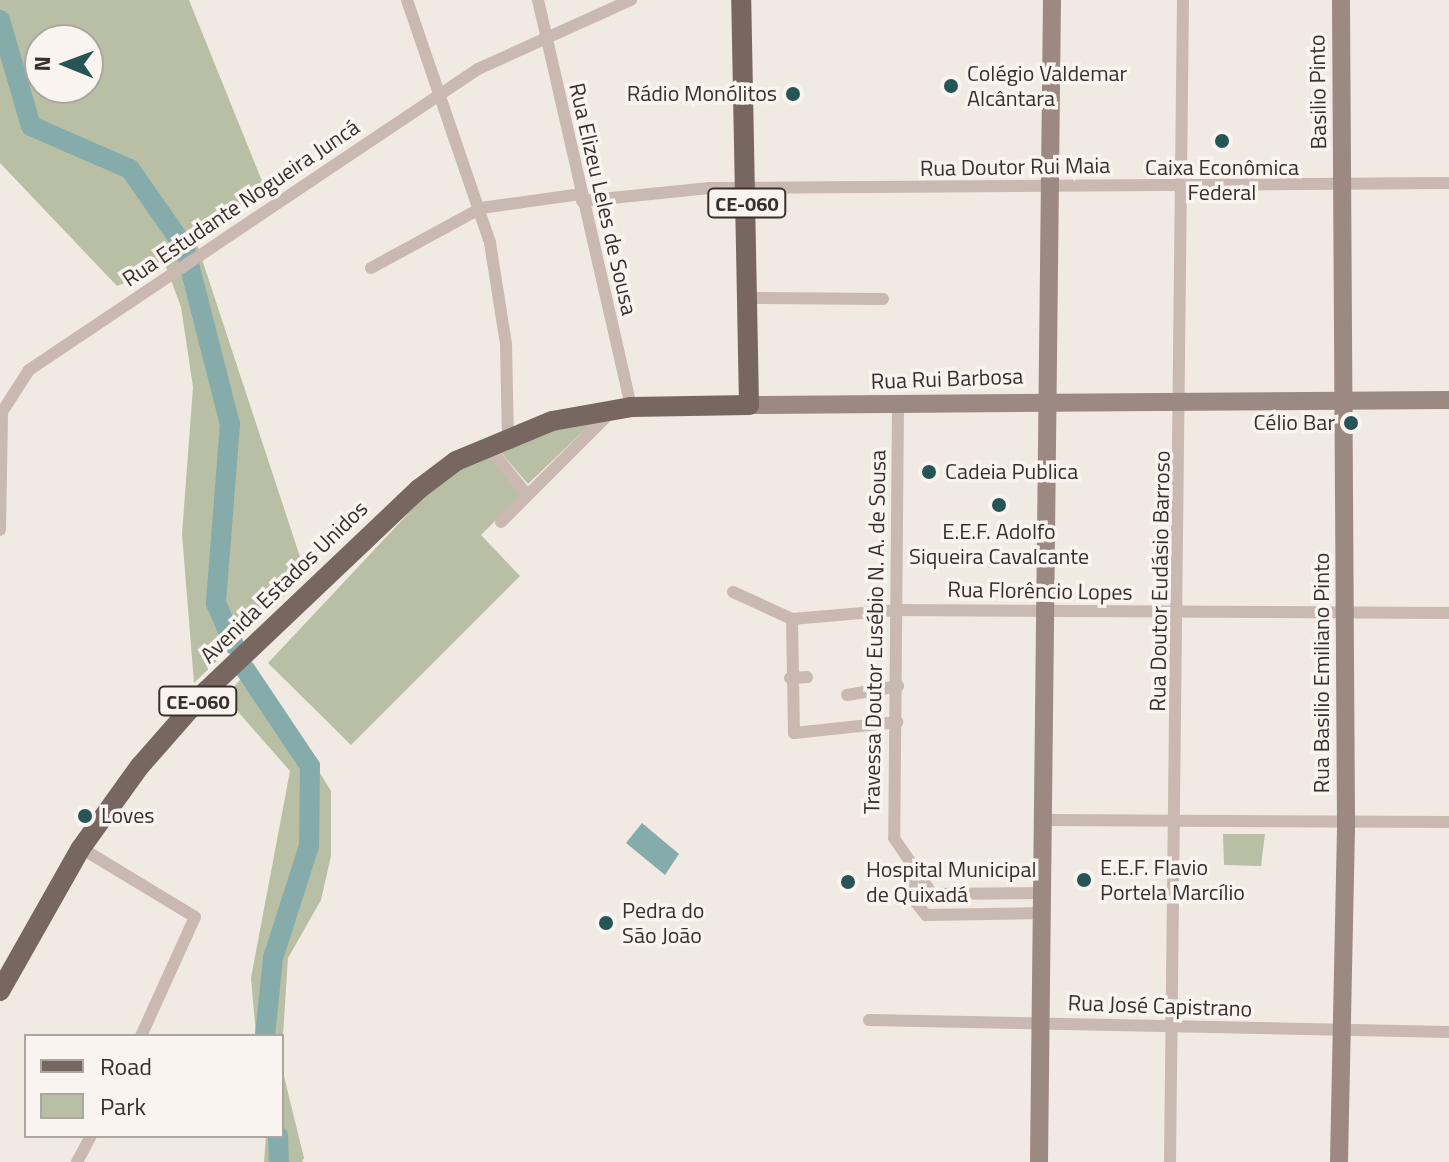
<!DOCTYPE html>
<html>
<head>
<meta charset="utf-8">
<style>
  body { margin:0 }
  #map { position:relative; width:1449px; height:1162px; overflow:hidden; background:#f1eae3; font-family:"Titillium Web",sans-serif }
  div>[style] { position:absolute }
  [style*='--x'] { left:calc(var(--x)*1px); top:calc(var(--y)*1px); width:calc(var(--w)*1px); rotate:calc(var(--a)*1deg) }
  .green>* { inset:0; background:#b8bfa4 }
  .water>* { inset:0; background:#85abaa }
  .river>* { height:20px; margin:-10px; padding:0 10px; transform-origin:10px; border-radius:10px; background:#85abaa }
  .minor>* { height:12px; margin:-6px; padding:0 6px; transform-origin:6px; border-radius:6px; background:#c9b9b0 }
  .secondary>* { height:18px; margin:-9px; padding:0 9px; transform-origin:9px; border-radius:9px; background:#9c8981 }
  .primary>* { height:20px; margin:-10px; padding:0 10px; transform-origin:10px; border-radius:10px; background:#786660 }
  .dots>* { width:22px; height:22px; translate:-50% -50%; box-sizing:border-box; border:4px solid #f9f4ef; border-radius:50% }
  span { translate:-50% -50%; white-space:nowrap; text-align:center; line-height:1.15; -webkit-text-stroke:7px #f9f4ef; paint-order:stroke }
  .shield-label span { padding:2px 6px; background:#f9f4ef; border:2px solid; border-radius:6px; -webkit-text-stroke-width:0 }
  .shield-label { font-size:20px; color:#39302d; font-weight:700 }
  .poi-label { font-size:22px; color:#39302d }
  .left { translate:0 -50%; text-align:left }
  .right { translate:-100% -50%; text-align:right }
  .street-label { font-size:22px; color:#39302d }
  .legend { position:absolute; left:24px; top:1034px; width:260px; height:104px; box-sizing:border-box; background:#f9f4ef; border:2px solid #aca6a1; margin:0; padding:10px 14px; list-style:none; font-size:24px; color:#39302d }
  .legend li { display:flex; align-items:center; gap:16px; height:40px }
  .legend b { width:40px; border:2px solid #aca6a1 }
  .north { position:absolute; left:24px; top:24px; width:80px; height:80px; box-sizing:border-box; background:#f9f4ef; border:2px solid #aca6a1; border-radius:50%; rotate:271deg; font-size:22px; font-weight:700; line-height:32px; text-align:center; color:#39302d }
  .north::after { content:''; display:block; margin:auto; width:28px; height:36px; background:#275556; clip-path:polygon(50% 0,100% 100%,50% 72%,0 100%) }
</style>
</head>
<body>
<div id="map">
  <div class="green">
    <div style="clip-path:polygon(evenodd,0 0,189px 0,266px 191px,193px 232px,306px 575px,194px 683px,182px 534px,193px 387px,181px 307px,166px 267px,117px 286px,0 163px,0 0,40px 40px,88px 40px,88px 88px,40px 88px,40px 40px)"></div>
    <div style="clip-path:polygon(596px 419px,528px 484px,498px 449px,554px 426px)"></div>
    <div style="clip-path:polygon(487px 451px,522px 494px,481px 535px,520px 576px,351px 745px,268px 663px,435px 485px)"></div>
    <div style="clip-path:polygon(253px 665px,331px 791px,331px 856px,321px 900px,288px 958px,282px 1051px,282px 1036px,256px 1036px,251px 978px,290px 771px,225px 697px)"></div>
    <div style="clip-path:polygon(1223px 834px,1265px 834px,1261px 866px,1224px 865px)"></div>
    <div style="clip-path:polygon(282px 1068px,304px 1158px,302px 1162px,264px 1162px,266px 1136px,282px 1136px)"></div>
  </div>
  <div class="water">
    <div style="clip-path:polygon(642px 823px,679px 854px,665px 875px,626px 843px)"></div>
  </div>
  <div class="river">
    <div style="--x:0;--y:20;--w:110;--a:73.7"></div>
    <div style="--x:31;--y:126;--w:108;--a:23.5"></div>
    <div style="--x:130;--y:169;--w:96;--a:55.2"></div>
    <div style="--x:185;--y:248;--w:182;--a:75.7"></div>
    <div style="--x:230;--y:424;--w:180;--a:94.5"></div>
    <div style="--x:216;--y:603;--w:46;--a:66.8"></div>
    <div style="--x:245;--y:669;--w:117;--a:56.2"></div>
    <div style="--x:310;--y:766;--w:80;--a:90.7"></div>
    <div style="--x:309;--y:846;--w:118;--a:107.8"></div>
    <div style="--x:273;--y:958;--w:78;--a:95.9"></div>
    <div style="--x:278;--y:1136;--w:26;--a:88"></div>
  </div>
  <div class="minor">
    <div style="--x:407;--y:0;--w:257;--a:71.1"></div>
    <div style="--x:490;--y:243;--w:102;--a:81"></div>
    <div style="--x:506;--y:344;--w:93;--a:88.8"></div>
    <div style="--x:538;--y:0;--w:417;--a:77.1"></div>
    <div style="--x:582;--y:201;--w:128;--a:-5.8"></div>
    <div style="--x:709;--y:188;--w:740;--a:-0.39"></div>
    <div style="--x:371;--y:268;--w:125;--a:-28.6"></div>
    <div style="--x:481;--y:208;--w:100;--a:-8"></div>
    <div style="--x:753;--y:298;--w:130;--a:0.4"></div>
    <div style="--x:898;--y:406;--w:432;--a:90.5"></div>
    <div style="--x:894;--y:838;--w:68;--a:55.8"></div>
    <div style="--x:932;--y:894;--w:112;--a:-0.5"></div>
    <div style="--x:487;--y:445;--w:64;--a:51.3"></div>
    <div style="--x:501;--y:522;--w:157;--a:-45"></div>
    <div style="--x:0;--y:530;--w:118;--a:-89"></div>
    <div style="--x:2;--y:412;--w:50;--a:-57.3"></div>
    <div style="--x:29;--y:370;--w:541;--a:-33.84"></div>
    <div style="--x:478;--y:69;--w:168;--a:-24.3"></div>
    <div style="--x:733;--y:592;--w:65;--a:24.6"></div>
    <div style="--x:792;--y:619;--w:104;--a:-4.9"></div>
    <div style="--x:896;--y:610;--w:553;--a:0.31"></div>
    <div style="--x:792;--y:619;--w:114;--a:89"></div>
    <div style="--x:794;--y:733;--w:104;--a:-6.1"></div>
    <div style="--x:790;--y:678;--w:17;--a:-3"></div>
    <div style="--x:847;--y:695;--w:52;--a:-10"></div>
    <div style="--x:1044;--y:820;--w:405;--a:0.3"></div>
    <div style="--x:81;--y:848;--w:133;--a:31.2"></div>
    <div style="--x:195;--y:917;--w:131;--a:114.4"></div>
    <div style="--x:915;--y:876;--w:25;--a:90"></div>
    <div style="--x:915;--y:901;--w:18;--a:52"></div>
    <div style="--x:926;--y:915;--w:117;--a:-1"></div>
    <div style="--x:869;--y:1020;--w:580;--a:1.19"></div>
    <div style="--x:77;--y:1162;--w:30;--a:-62"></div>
    <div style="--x:1170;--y:1162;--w:1162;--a:-89.36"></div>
  </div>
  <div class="secondary">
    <div style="--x:749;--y:405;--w:700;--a:-0.41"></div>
    <div style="--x:1039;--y:1162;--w:1162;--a:-89.36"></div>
    <div style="--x:1339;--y:1162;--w:340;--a:-88.8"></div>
    <div style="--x:1346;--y:822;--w:822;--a:-90.35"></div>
  </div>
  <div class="primary">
    <div style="--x:0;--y:991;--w:164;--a:-60.5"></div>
    <div style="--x:81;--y:848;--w:101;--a:-54.3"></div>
    <div style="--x:140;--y:766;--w:100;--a:-48.7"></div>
    <div style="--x:206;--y:691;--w:294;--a:-43.5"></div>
    <div style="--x:419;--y:489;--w:46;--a:-37.1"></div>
    <div style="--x:456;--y:461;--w:104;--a:-22.6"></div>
    <div style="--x:552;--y:421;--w:80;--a:-10"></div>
    <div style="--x:631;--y:407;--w:118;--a:-1"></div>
    <div style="--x:749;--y:405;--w:405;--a:-91.1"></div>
  </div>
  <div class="dots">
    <div style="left:951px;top:86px;background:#275556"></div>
    <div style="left:793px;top:94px;background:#275556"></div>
    <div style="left:1222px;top:141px;background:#275556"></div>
    <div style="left:1351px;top:423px;background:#275556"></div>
    <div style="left:929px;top:472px;background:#275556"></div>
    <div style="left:999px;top:505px;background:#275556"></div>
    <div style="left:85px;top:816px;background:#275556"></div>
    <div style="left:1084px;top:880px;background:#275556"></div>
    <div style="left:848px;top:882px;background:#275556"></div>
    <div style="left:606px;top:923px;background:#275556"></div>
  </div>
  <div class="shield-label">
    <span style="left:747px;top:203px">CE-060</span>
    <span style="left:198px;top:701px">CE-060</span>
  </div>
  <div class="poi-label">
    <span class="left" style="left:967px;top:86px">Colégio Valdemar<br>Alcântara</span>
    <span class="right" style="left:777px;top:94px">Rádio Monólitos</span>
    <span style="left:1222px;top:180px">Caixa Econômica<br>Federal</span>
    <span class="right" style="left:1335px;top:423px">Célio Bar</span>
    <span class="left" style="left:945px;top:472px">Cadeia Publica</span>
    <span style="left:999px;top:544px">E.E.F. Adolfo<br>Siqueira Cavalcante</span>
    <span class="left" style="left:101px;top:816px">Loves</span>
    <span class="left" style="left:1100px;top:880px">E.E.F. Flavio<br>Portela Marcílio</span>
    <span class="left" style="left:866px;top:882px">Hospital Municipal<br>de Quixadá</span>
    <span class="left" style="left:622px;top:923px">Pedra do<br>São João</span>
  </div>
  <div class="street-label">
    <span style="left:1318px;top:92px;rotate:-91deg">Basilio Pinto</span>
    <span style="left:1015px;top:167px;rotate:-1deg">Rua Doutor Rui Maia</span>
    <span style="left:603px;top:199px;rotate:77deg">Rua Elizeu Leles de Sousa</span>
    <span style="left:241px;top:203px;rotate:-34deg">Rua Estudante Nogueira Juncá</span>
    <span style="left:947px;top:379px;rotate:-2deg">Rua Rui Barbosa</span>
    <span style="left:1160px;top:581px;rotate:-89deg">Rua Doutor Eudásio Barroso</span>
    <span style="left:284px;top:582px;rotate:-44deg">Avenida Estados Unidos</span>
    <span style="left:1040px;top:591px;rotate:1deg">Rua Florêncio Lopes</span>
    <span style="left:875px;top:632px;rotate:-89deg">Travessa Doutor Eusébio N. A. de Sousa</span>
    <span style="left:1322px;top:673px;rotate:-90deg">Rua Basilio Emiliano Pinto</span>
    <span style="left:1160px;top:1006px;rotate:2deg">Rua José Capistrano</span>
  </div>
  <ul class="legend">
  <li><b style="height:10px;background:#786660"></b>Road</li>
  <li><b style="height:22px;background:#b8bfa4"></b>Park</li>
  </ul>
  <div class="north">N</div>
</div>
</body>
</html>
